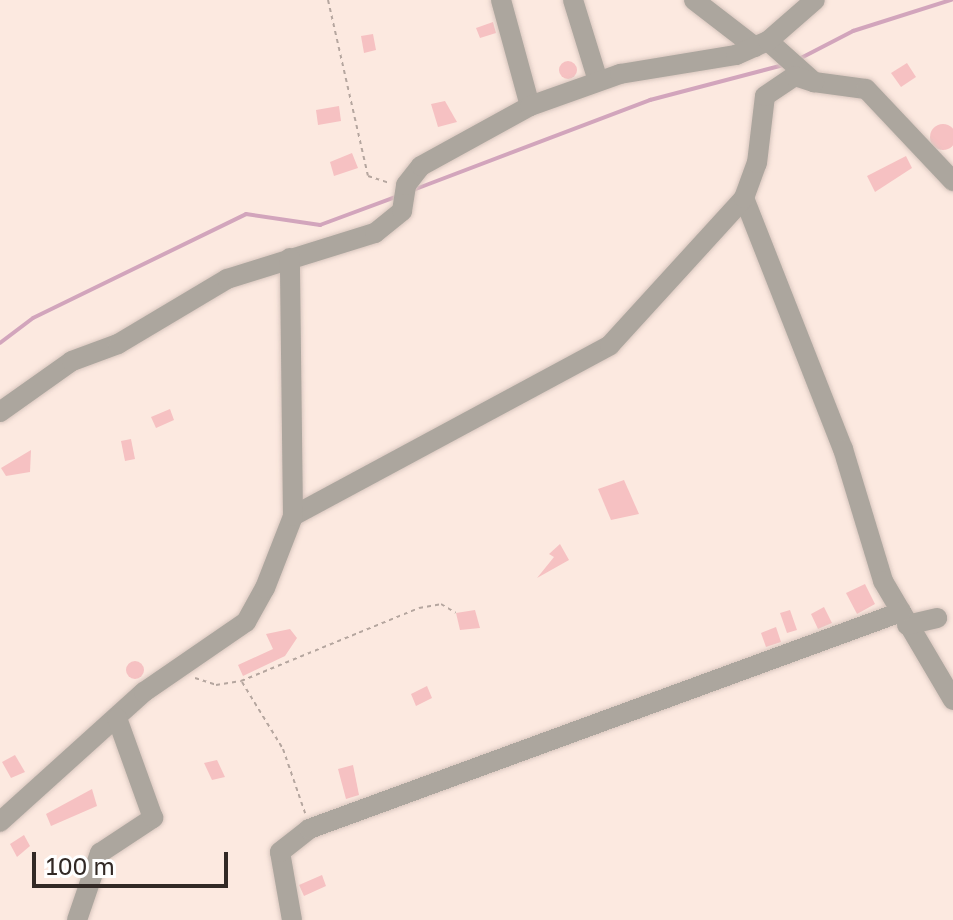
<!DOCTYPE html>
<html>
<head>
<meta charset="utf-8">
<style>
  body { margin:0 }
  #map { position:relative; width:953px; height:920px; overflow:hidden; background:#fce9e0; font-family:"Golos Text",sans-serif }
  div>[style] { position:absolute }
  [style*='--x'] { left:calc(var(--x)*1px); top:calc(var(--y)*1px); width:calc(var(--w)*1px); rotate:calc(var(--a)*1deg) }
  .stream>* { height:4px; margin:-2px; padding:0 2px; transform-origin:2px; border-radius:2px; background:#d2a5bc }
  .building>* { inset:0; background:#f6c1c2 }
  .round { border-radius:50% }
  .path>* { height:2px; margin-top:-1px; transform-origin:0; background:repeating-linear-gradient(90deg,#b5a69f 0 4px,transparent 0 8px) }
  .roads { filter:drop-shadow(0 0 2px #d8c6be) drop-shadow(0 0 2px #d8c6be) }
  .minor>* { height:20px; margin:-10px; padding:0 10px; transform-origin:10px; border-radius:10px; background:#aca69e }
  span { translate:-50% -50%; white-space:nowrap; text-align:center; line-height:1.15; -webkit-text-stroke:6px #fff; paint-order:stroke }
  .scale { position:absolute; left:32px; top:852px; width:196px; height:36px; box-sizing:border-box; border:4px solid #322925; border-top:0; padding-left:10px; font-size:24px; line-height:28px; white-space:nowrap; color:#322925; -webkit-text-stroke:6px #fff; paint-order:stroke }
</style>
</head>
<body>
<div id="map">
  <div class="stream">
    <div style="--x:799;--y:59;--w:61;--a:-27.4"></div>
    <div style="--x:853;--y:31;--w:103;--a:-17.6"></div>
    <div style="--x:413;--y:190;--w:254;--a:-20.8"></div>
    <div style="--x:650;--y:100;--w:138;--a:-14.7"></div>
    <div style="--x:0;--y:343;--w:41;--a:-37.1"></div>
    <div style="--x:33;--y:318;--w:237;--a:-26"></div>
    <div style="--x:246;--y:214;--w:75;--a:8.5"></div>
    <div style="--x:320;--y:225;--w:83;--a:-20.4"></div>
  </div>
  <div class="building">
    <div style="clip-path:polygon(493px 22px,496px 33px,480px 38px,476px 28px)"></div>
    <div style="clip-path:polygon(373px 34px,376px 50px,364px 53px,361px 36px)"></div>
    <div class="round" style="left:559px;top:61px;width:18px;height:18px"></div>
    <div style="clip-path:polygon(907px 63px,916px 77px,901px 87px,891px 73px)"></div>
    <div style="clip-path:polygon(445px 101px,457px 122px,438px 127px,431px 104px)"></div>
    <div style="clip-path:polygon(339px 106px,341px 121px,318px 125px,316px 110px)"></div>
    <div class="round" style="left:930px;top:124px;width:26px;height:26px"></div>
    <div style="clip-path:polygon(352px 153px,358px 168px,334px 176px,330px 162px)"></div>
    <div style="clip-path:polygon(906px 156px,912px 168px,875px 192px,867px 176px)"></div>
    <div style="clip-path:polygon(170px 409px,174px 420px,156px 428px,151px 417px)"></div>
    <div style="clip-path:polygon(131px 439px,135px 459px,125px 461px,121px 441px)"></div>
    <div style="clip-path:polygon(31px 450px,30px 472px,6px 476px,1px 468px)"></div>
    <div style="clip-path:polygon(624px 480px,639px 514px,611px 520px,598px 489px)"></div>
    <div style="clip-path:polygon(560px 544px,569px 560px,537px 578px,554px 557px,549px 554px)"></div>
    <div style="clip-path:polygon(865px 584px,875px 604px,857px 614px,846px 593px)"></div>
    <div style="clip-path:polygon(824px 607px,832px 623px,818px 629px,811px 614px)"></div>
    <div style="clip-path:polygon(475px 610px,480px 628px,460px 630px,456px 613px)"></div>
    <div style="clip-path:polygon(790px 610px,797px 630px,787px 633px,780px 613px)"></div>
    <div style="clip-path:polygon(776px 627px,781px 642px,766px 647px,761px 633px)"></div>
    <div style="clip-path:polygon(290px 629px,297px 638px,285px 656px,243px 676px,238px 665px,273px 649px,266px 634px)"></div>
    <div class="round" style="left:126px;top:661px;width:18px;height:18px"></div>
    <div style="clip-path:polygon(427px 686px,432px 698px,416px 706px,411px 694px)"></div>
    <div style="clip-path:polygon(15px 755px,25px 772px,11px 778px,2px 762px)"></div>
    <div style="clip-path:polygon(217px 760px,225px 777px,212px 780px,204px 763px)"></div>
    <div style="clip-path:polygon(353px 765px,359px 795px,346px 799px,338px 769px)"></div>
    <div style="clip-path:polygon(92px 789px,97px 806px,51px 826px,46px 814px)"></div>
    <div style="clip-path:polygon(24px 835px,30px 846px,17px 857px,10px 844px)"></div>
    <div style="clip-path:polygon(322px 875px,326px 886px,304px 896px,299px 885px)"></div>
  </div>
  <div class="path">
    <div style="--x:328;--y:0;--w:180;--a:77.2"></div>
    <div style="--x:368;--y:176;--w:23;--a:18"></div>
    <div style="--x:195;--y:678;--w:22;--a:18"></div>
    <div style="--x:216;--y:685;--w:25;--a:-9"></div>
    <div style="--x:241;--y:681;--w:192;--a:-22.3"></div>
    <div style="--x:419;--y:608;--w:22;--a:-10"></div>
    <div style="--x:441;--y:604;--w:17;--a:31"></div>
    <div style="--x:242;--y:682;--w:79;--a:58.5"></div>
    <div style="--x:283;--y:749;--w:68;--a:71"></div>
  </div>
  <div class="roads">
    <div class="minor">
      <div style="--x:501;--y:0;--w:110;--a:74.7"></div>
      <div style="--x:573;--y:0;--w:85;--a:72.8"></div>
      <div style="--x:694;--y:0;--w:77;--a:37.6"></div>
      <div style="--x:768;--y:41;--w:62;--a:41.7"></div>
      <div style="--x:814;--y:82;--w:52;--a:7.7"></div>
      <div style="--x:866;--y:89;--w:127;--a:46.6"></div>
      <div style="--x:744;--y:198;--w:270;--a:68.5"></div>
      <div style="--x:843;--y:449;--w:138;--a:73.1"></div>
      <div style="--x:883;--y:581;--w:138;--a:59.5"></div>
      <div style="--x:0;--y:412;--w:88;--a:-35.3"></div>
      <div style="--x:72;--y:361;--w:49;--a:-20.3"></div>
      <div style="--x:118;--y:344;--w:127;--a:-30.8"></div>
      <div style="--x:227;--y:279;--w:155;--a:-17.3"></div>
      <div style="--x:375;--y:233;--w:35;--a:-39"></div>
      <div style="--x:402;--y:211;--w:26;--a:-81"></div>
      <div style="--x:406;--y:185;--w:24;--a:-52"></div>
      <div style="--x:421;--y:166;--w:124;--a:-28.8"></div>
      <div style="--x:530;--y:106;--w:96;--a:-19.6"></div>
      <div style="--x:620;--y:74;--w:118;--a:-9.3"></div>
      <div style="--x:736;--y:55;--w:35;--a:-24"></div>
      <div style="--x:768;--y:41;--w:62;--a:-41.1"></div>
      <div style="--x:293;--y:516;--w:360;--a:-28.3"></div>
      <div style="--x:610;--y:345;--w:199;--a:-47.6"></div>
      <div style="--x:744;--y:198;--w:37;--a:-70"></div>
      <div style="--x:757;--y:163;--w:67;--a:-83.2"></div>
      <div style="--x:765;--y:96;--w:36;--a:-34"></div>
      <div style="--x:795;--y:76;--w:20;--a:18"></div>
      <div style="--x:907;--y:625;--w:31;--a:-13"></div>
      <div style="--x:0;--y:822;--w:194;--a:-42.1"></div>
      <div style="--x:144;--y:692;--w:124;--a:-34.5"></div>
      <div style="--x:246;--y:622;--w:39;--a:-61"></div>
      <div style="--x:265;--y:588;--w:77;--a:-68.7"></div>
      <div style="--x:293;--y:516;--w:258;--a:-90.7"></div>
      <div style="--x:77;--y:920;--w:71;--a:-71.1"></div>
      <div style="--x:100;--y:853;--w:64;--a:-33.4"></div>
      <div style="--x:153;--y:818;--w:106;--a:-109.8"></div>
      <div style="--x:292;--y:920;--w:69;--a:-100"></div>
      <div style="--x:280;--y:852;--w:37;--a:-38"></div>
      <div style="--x:309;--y:829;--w:631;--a:-20.13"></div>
    </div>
  </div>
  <div class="scale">100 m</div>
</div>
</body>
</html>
